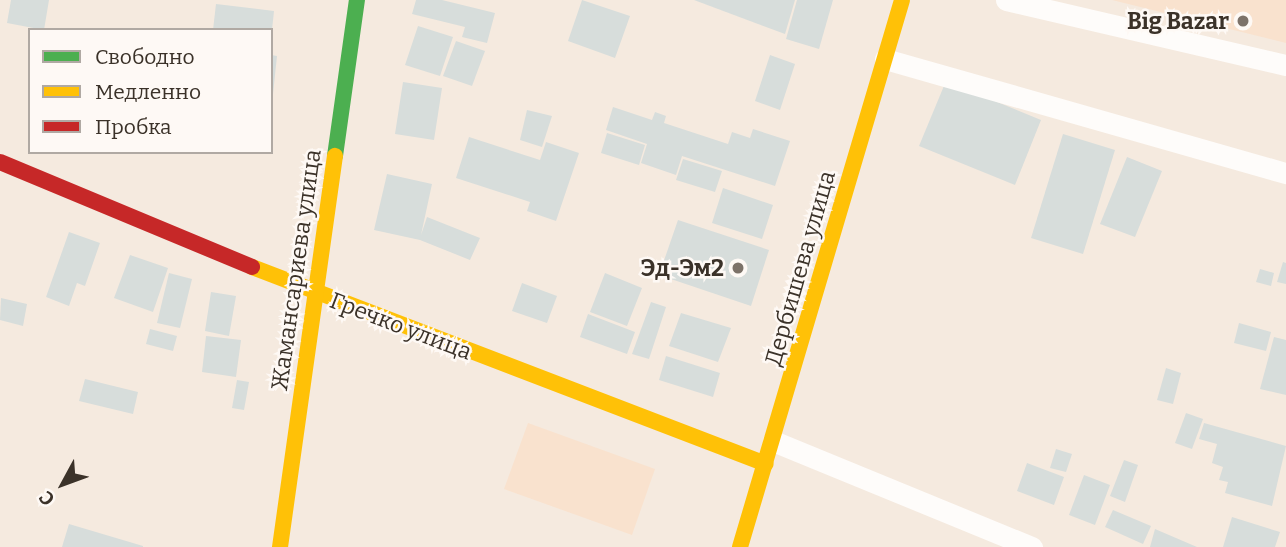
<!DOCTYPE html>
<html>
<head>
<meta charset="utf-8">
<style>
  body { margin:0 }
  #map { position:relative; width:1286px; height:547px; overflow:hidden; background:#f5eadf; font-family:Bitter,serif }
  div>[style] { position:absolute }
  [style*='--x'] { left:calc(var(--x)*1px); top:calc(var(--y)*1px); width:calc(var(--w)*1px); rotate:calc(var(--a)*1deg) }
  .built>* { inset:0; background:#f9e2ce }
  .building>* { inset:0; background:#d7dddb }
  .street>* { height:21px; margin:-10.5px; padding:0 10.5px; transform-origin:10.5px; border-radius:10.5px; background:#fefcfa }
  .fast>* { height:16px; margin:-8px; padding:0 8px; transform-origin:8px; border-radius:8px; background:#4caf50 }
  .slow>* { height:16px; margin:-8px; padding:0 8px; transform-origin:8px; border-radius:8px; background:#ffc107 }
  .jam>* { height:16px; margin:-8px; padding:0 8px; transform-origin:8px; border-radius:8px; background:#c62828 }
  .dots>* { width:19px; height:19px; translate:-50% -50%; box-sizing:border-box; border:4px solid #fef9f5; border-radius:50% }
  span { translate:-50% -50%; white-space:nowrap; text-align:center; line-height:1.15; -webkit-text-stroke:5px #fef9f5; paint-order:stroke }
  .poi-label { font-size:23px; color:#3b3229; font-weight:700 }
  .right { translate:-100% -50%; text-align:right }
  .street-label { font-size:23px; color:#3b3229 }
  .legend { position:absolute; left:28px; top:28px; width:245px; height:126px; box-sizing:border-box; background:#fef9f5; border:2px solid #b0a9a3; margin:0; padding:9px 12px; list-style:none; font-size:21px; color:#3b3229 }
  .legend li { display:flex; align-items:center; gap:14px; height:35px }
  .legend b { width:35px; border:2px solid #b0a9a3 }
  .north { position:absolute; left:28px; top:449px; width:70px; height:70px; -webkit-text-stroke:5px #fef9f5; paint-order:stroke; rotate:229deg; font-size:19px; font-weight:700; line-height:28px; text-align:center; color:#3b3229 }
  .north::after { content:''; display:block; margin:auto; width:24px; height:32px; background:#3b3229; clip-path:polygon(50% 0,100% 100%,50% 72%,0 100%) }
</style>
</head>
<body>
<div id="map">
  <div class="built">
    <div style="clip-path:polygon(1112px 0,1286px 0,1286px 43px)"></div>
    <div style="clip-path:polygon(528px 423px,655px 469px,632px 535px,504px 489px)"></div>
  </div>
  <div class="building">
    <div style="clip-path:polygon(11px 0,49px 0,44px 30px,7px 23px)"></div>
    <div style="clip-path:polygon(416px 0,442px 0,495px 13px,487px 43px,462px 37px,465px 27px,412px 14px)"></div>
    <div style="clip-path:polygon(582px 0,630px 16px,615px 58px,568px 41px)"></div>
    <div style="clip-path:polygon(694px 0,795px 0,785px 34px)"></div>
    <div style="clip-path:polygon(797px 0,833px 0,819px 49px,786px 39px)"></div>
    <div style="clip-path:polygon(216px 4px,274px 11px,272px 30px,213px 30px)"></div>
    <div style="clip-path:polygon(418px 26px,453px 37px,440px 76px,405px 65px)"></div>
    <div style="clip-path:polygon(456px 41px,485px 51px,472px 86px,443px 76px)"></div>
    <div style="clip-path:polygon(271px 55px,277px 56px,273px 94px,271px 94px)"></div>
    <div style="clip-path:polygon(770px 55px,795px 64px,780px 110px,755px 101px)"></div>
    <div style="clip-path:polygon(946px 81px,1041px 120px,1015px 185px,919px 146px)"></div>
    <div style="clip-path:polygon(403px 82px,442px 88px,434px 140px,395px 134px)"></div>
    <div style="clip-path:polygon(613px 107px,652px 120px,655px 112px,666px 116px,664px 123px,728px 144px,732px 132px,750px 138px,753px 129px,790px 141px,775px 186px,682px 156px,676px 175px,641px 163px,647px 144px,606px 130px)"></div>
    <div style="clip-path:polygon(527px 110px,552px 116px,542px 147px,520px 140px)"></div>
    <div style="clip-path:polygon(607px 133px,645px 145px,639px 165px,601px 153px)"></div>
    <div style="clip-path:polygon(1063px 134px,1115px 150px,1083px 254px,1031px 238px)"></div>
    <div style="clip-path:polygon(469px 137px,540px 160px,546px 142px,579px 153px,556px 221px,527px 211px,530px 202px,456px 178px)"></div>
    <div style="clip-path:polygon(1127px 157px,1162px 171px,1135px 237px,1100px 224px)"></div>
    <div style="clip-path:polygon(683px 159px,722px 171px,715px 192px,676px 180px)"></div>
    <div style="clip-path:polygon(387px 174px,432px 184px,421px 235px,427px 217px,480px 238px,470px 260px,420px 240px,374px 230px)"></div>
    <div style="clip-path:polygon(723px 188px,773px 205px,762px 239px,712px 223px)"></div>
    <div style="clip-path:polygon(678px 220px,769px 250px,751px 306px,659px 275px)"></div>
    <div style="clip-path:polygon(69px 232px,100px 243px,85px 286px,77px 283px,69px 306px,46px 297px)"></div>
    <div style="clip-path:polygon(130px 255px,168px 268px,153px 312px,114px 298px)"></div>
    <div style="clip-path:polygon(1283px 262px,1286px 263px,1286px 284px,1277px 282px)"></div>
    <div style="clip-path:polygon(1260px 269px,1274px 273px,1271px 286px,1256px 282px)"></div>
    <div style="clip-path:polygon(169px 273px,192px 279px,180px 328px,157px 323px)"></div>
    <div style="clip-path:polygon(605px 273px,642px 288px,627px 326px,590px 312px)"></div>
    <div style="clip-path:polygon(522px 283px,557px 296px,547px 323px,512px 311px)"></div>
    <div style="clip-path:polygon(211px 292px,236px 296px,229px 336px,205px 331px)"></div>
    <div style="clip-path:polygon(1px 298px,27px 304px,23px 326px,0 320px)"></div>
    <div style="clip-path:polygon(651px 302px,666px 307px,649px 359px,632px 354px)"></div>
    <div style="clip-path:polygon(681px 313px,731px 328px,718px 362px,669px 346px)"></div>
    <div style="clip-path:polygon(588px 314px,635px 332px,627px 354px,580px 337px)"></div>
    <div style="clip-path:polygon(1239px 323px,1271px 332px,1266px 351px,1234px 343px)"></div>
    <div style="clip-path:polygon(150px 329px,177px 336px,173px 351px,146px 344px)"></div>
    <div style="clip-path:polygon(206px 336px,241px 340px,236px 377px,202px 372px)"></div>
    <div style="clip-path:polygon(1274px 337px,1286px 340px,1286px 395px,1260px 389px)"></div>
    <div style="clip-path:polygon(666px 356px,720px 373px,713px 397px,659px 380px)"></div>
    <div style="clip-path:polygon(1166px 368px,1181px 373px,1173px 404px,1157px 400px)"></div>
    <div style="clip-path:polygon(85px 379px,138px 392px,133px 414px,79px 401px)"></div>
    <div style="clip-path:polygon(237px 380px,249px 382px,244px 410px,232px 408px)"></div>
    <div style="clip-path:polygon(1186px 413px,1203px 419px,1192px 449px,1175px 443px)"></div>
    <div style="clip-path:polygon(1204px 423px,1286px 446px,1272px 506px,1225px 493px,1228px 482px,1219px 480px,1223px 467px,1212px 463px,1217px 444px,1199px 439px)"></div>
    <div style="clip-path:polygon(1056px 449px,1072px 454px,1066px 472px,1050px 468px)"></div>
    <div style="clip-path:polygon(1124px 460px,1138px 465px,1125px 502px,1110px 496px)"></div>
    <div style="clip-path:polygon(1027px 463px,1064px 477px,1054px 505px,1017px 491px)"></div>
    <div style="clip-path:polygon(1084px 475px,1110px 485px,1095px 525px,1069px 515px)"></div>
    <div style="clip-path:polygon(1113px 510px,1151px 526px,1143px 544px,1105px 527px)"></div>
    <div style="clip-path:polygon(1232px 517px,1280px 532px,1275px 547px,1223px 547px)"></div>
    <div style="clip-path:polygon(69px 524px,143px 546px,143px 547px,62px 547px)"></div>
    <div style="clip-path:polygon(1155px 529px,1197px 547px,1150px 547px)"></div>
  </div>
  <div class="street">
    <div style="--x:1006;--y:0;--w:287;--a:13.1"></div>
    <div style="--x:885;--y:59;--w:417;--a:15.9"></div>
    <div style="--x:773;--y:441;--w:280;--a:22.3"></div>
  </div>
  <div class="fast">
    <div style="--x:335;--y:156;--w:158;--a:-82"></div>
  </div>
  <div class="slow">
    <div style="--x:252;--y:267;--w:550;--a:20.97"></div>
    <div style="--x:280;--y:547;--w:395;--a:-82"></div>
    <div style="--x:740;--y:547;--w:570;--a:-73.5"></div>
  </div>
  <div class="jam">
    <div style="--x:0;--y:162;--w:273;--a:22.6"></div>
  </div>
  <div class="dots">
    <div style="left:1243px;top:21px;background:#7c7269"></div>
    <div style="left:738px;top:268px;background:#7c7269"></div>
  </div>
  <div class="poi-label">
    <span class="right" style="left:1229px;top:21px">Big Bazar</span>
    <span class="right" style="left:724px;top:268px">Эд-Эм2</span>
  </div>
  <div class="street-label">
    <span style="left:800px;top:268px;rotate:-74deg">Дербишева улица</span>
    <span style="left:296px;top:270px;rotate:-82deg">Жамансариева улица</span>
    <span style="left:401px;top:326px;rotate:21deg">Гречко улица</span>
  </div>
  <ul class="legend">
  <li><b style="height:9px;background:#4caf50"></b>Свободно</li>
  <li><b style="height:9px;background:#ffc107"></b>Медленно</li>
  <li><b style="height:9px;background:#c62828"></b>Пробка</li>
  </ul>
  <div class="north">С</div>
</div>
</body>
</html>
